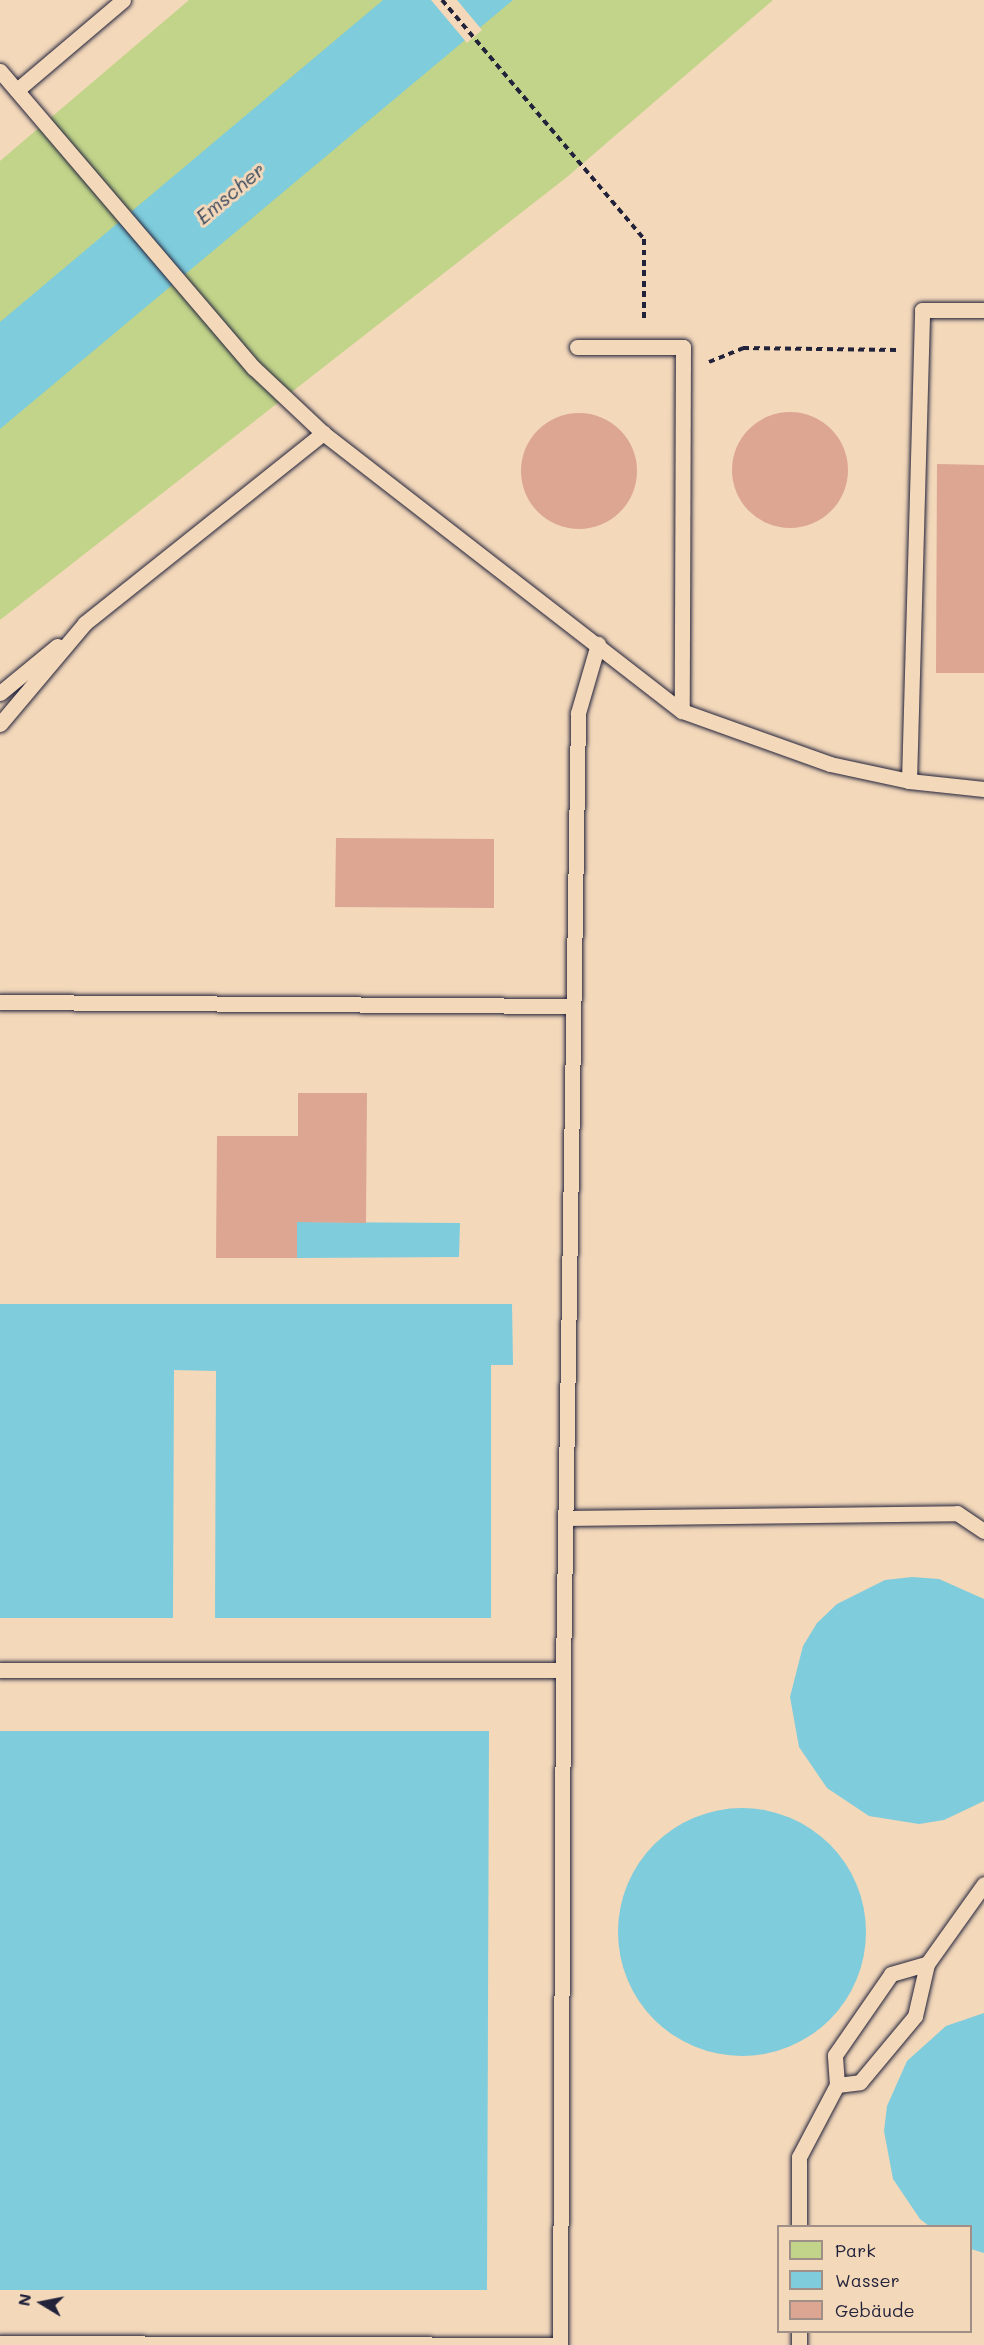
<!DOCTYPE html>
<html>
<head>
<meta charset="utf-8">
<style>
  body { margin:0 }
  #map { position:relative; width:984px; height:2345px; overflow:hidden; background:#f3d8ba; font-family:Mali,sans-serif }
  div>[style] { position:absolute }
  [style*='--x'] { left:calc(var(--x)*1px); top:calc(var(--y)*1px); width:calc(var(--w)*1px); rotate:calc(var(--a)*1deg) }
  .green>* { inset:0; background:#c1d489 }
  .water>* { inset:0; background:#7eccdc }
  .round { border-radius:50% }
  .pier>* { inset:0; background:#f3d8ba }
  .building>* { inset:0; background:#dca692 }
  .path>* { height:4px; margin-top:-2px; transform-origin:0; background:repeating-linear-gradient(90deg,#22223b 0 6px,transparent 0 10.5px) }
  .roads { filter:drop-shadow(0 0 2px #22223b) drop-shadow(0 0 2px #22223b) }
  .service>* { height:15px; margin:-7.5px; padding:0 7.5px; transform-origin:7.5px; border-radius:7.5px; background:#f3d8ba }
  span { translate:-50% -50%; white-space:nowrap; text-align:center; line-height:1.15; -webkit-text-stroke:6px #f3d8ba; paint-order:stroke }
  .water-label { font-size:20px; color:#34445b; font-style:italic }
  .legend { position:absolute; left:777px; top:2225px; width:195px; height:108px; box-sizing:border-box; background:#f3d8ba; border:2px solid #9f8f87; margin:0; padding:8px 10px; list-style:none; font-size:18px; color:#22223b }
  .legend li { display:flex; align-items:center; gap:12px; height:30px }
  .legend b { width:30px; border:2px solid #9f8f87 }
  .north { position:absolute; left:12px; top:2273px; width:60px; height:60px; -webkit-text-stroke:4px #f3d8ba; paint-order:stroke; rotate:280deg; font-size:16px; font-weight:700; line-height:24px; text-align:center; color:#22223b }
  .north::after { content:''; display:block; margin:auto; width:21px; height:27px; background:#22223b; clip-path:polygon(50% 0,100% 100%,50% 72%,0 100%) }
</style>
</head>
<body>
<div id="map">
  <div class="green">
    <div style="clip-path:polygon(189px 0,773px 0,567px 177px,0 620px,0 161px)"></div>
  </div>
  <div class="water">
    <div style="clip-path:polygon(383px 0,513px 0,0 429px,0 322px)"></div>
    <div style="clip-path:polygon(297px 1222px,460px 1223px,459px 1257px,297px 1258px)"></div>
    <div style="clip-path:polygon(0 1304px,512px 1304px,513px 1365px,491px 1365px,491px 1618px,215px 1618px,216px 1371px,174px 1370px,173px 1618px,0 1618px)"></div>
    <div style="clip-path:polygon(912px 1577px,939px 1579px,984px 1599px,984px 1801px,944px 1820px,919px 1824px,869px 1816px,827px 1788px,799px 1747px,790px 1697px,803px 1646px,817px 1623px,837px 1604px,885px 1580px)"></div>
    <div style="clip-path:polygon(0 1731px,489px 1731px,487px 2290px,0 2290px)"></div>
    <div class="round" style="left:618px;top:1808px;width:248px;height:248px"></div>
    <div style="clip-path:polygon(984px 2013px,984px 2253px,971px 2249px,970px 2226px,929px 2226px,920px 2219px,893px 2179px,884px 2131px,887px 2106px,907px 2061px,946px 2026px)"></div>
  </div>
  <div class="pier">
    <div style="clip-path:polygon(431px 0,457px 0,482px 30px,467px 43px)"></div>
  </div>
  <div class="building">
    <div class="round" style="left:732px;top:412px;width:116px;height:116px"></div>
    <div class="round" style="left:521px;top:413px;width:116px;height:116px"></div>
    <div style="clip-path:polygon(937px 464px,984px 465px,984px 673px,936px 673px)"></div>
    <div style="clip-path:polygon(336px 838px,494px 839px,494px 908px,335px 907px)"></div>
    <div style="clip-path:polygon(298px 1093px,367px 1093px,366px 1223px,297px 1222px,297px 1258px,216px 1258px,217px 1136px,298px 1136px)"></div>
  </div>
  <div class="path">
    <div style="--x:442;--y:0;--w:313;--a:49.8"></div>
    <div style="--x:644;--y:239;--w:82;--a:90"></div>
    <div style="--x:709;--y:362;--w:37;--a:-22"></div>
    <div style="--x:743;--y:348;--w:154;--a:0.7"></div>
  </div>
  <div class="roads">
    <div class="service">
      <div style="--x:0;--y:71;--w:391;--a:49.5"></div>
      <div style="--x:254;--y:368;--w:95;--a:43.3"></div>
      <div style="--x:323;--y:433;--w:454;--a:37.8"></div>
      <div style="--x:682;--y:711;--w:157;--a:19.7"></div>
      <div style="--x:830;--y:764;--w:81;--a:12.1"></div>
      <div style="--x:909;--y:781;--w:75;--a:6.1"></div>
      <div style="--x:17;--y:90;--w:139;--a:-40.3"></div>
      <div style="--x:577;--y:347;--w:106;--a:0"></div>
      <div style="--x:683;--y:347;--w:364;--a:90.2"></div>
      <div style="--x:0;--y:693;--w:74;--a:-39.5"></div>
      <div style="--x:0;--y:724;--w:132;--a:-49.9"></div>
      <div style="--x:85;--y:623;--w:305;--a:-38.6"></div>
      <div style="--x:909;--y:781;--w:471;--a:-88.4"></div>
      <div style="--x:922;--y:310;--w:62;--a:0"></div>
      <div style="--x:0;--y:1002;--w:572;--a:0.4"></div>
      <div style="--x:565;--y:1518;--w:392;--a:-0.7"></div>
      <div style="--x:957;--y:1513;--w:32;--a:34"></div>
      <div style="--x:0;--y:1670;--w:563;--a:0"></div>
      <div style="--x:837;--y:2085;--w:30;--a:-94"></div>
      <div style="--x:835;--y:2055;--w:98;--a:-55.3"></div>
      <div style="--x:891;--y:1974;--w:37;--a:-16"></div>
      <div style="--x:927;--y:1964;--w:98;--a:-54.5"></div>
      <div style="--x:799;--y:2226;--w:69;--a:-90"></div>
      <div style="--x:799;--y:2157;--w:81;--a:-62.2"></div>
      <div style="--x:837;--y:2085;--w:23;--a:-7"></div>
      <div style="--x:860;--y:2082;--w:86;--a:-50.2"></div>
      <div style="--x:915;--y:2016;--w:53;--a:-77"></div>
      <div style="--x:0;--y:2343;--w:560;--a:0.2"></div>
      <div style="--x:560;--y:2345;--w:675;--a:-89.75"></div>
      <div style="--x:563;--y:1670;--w:957;--a:-89.1"></div>
      <div style="--x:578;--y:713;--w:72;--a:-73.8"></div>
      <div style="--x:799;--y:2345;--w:13;--a:-90"></div>
    </div>
  </div>
  <div class="water-label">
    <span style="left:230px;top:193px;rotate:-40deg">Emscher</span>
  </div>
  <ul class="legend">
  <li><b style="height:16px;background:#c1d489"></b>Park</li>
  <li><b style="height:16px;background:#7eccdc"></b>Wasser</li>
  <li><b style="height:16px;background:#dca692"></b>Gebäude</li>
  </ul>
  <div class="north">N</div>
</div>
</body>
</html>
